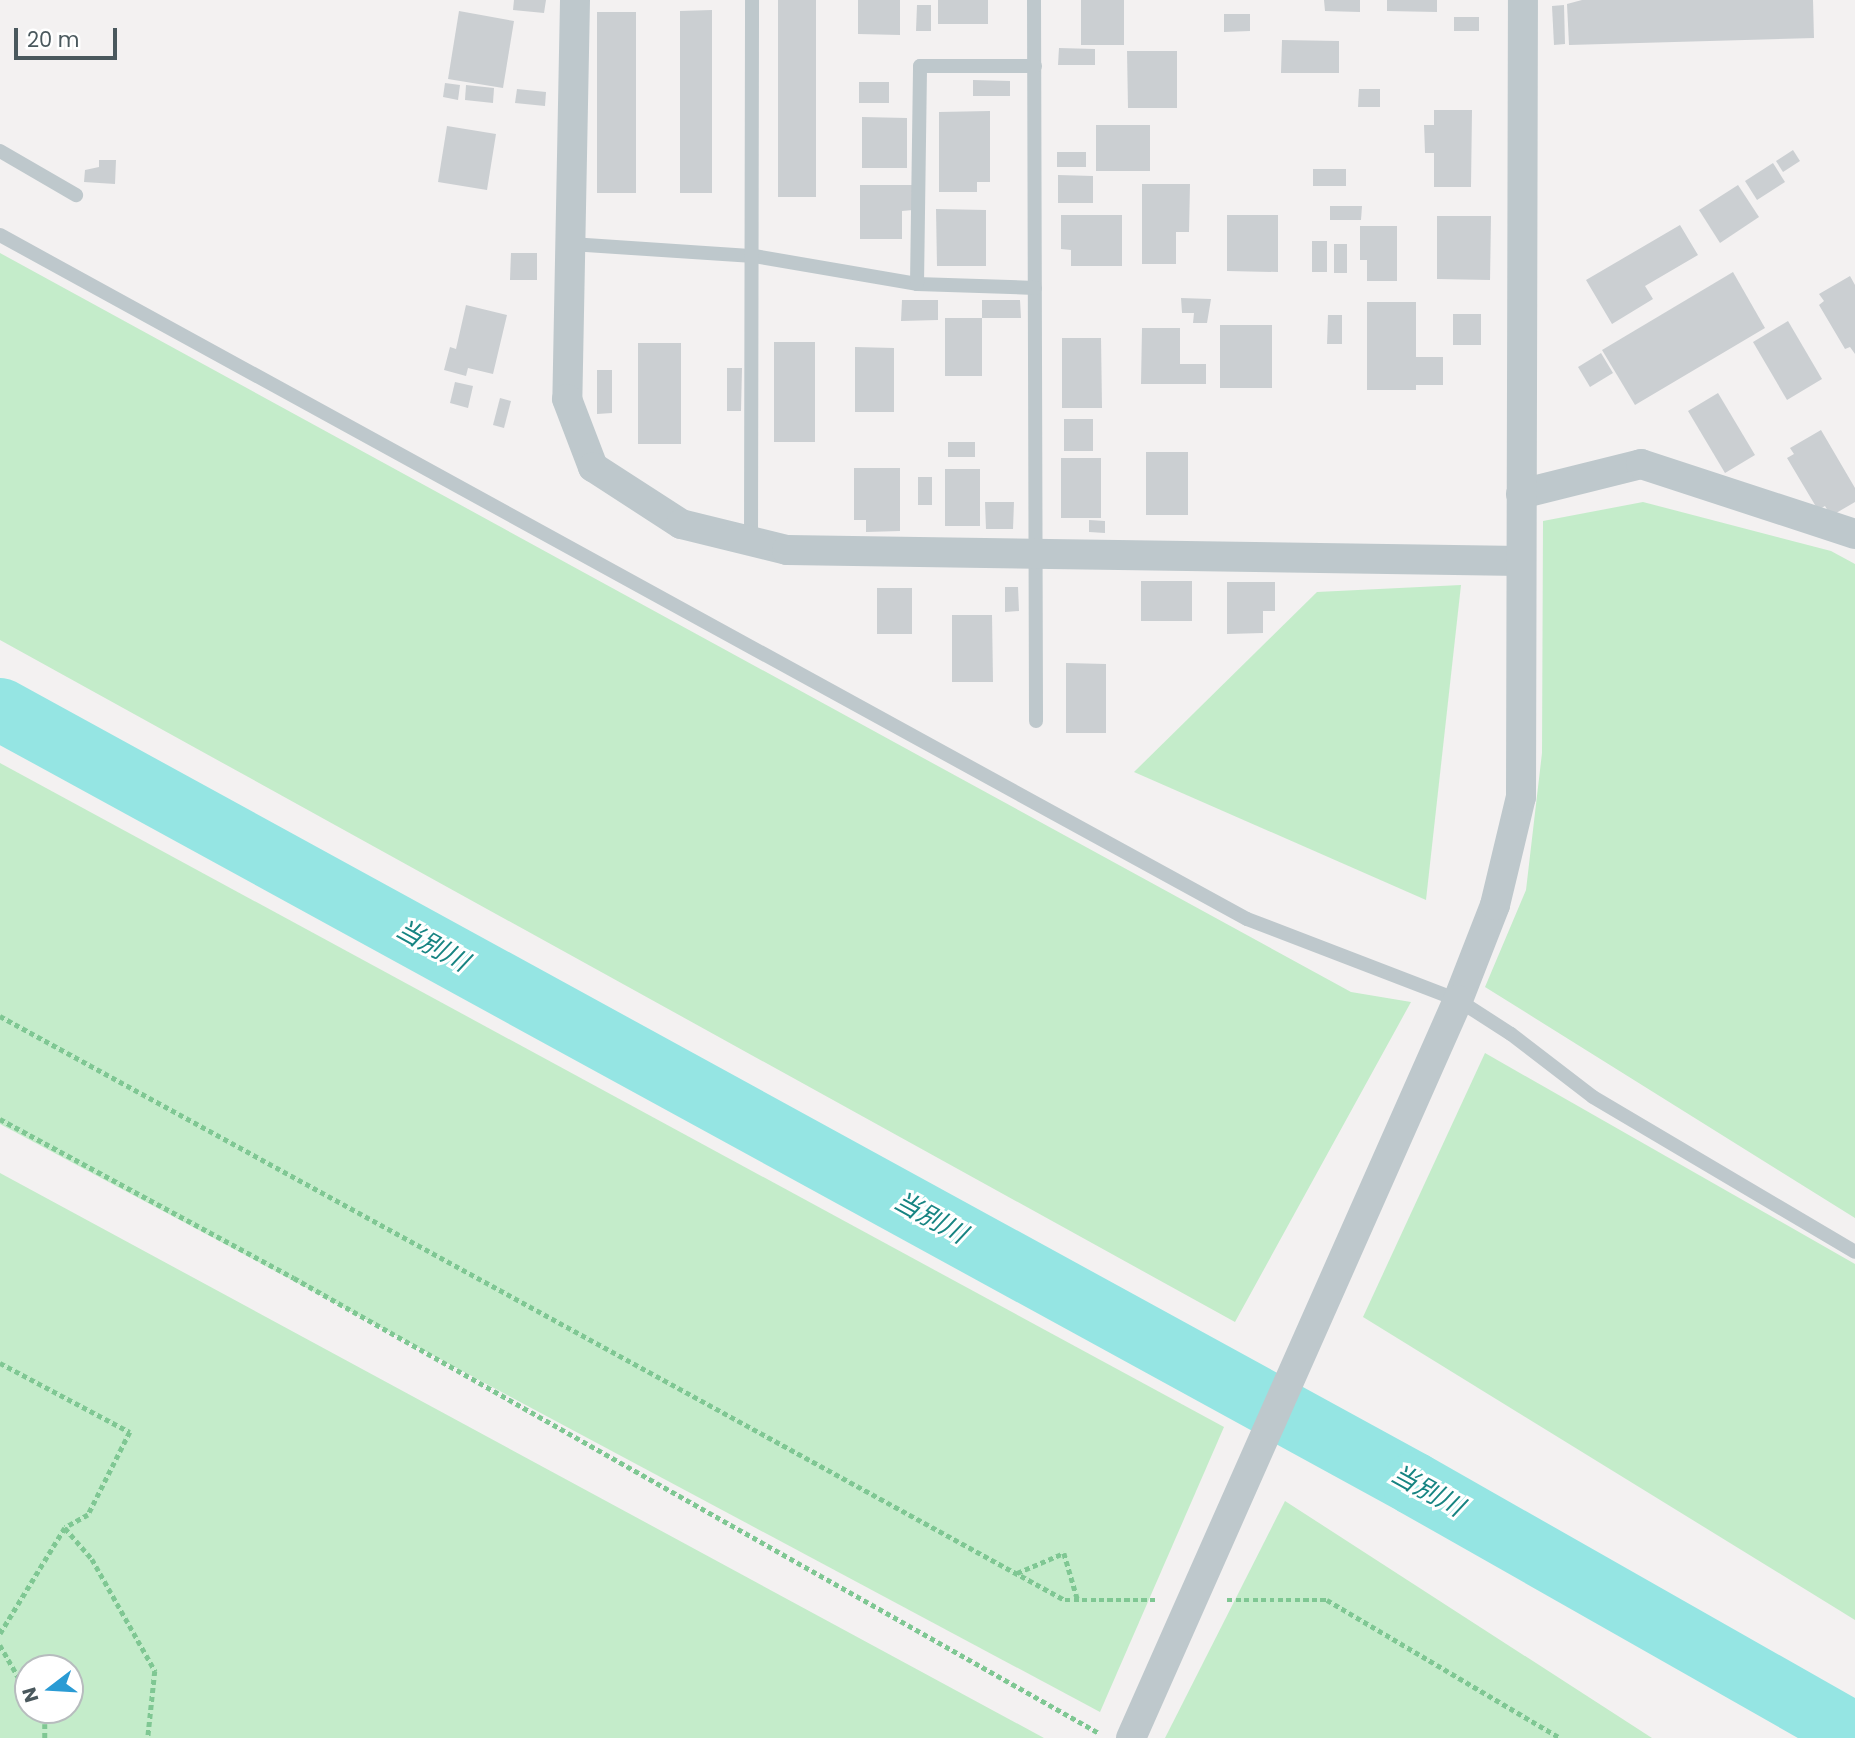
<!DOCTYPE html>
<html>
<head>
<meta charset="utf-8">
<style>
  body { margin:0 }
  #map { position:relative; width:1855px; height:1738px; overflow:hidden; background:#f3f1f1; font-family:Poppins,"Noto Sans JP",sans-serif }
  div>[style] { position:absolute }
  [style*='--x'] { left:calc(var(--x)*1px); top:calc(var(--y)*1px); width:calc(var(--w)*1px); rotate:calc(var(--a)*1deg) }
  .green>* { inset:0; background:#c4ecca }
  .river>* { height:63px; margin:-31.5px; padding:0 31.5px; transform-origin:31.5px; border-radius:31.5px; background:#95e5e3 }
  .building>* { inset:0; background:#cbcfd2 }
  .path>* { height:4.5px; margin-top:-2.25px; transform-origin:0; background:repeating-linear-gradient(90deg,#7fc793 0 5px,transparent 0 8.5px) }
  .lane>* { height:14px; margin:-7px; padding:0 7px; transform-origin:7px; border-radius:7px; background:#bec8cc }
  .street>* { height:30px; margin:-15px; padding:0 15px; transform-origin:15px; border-radius:15px; background:#bec8cc }
  .street-bridge>* { height:30px; margin:-15px; padding:0 15px; transform-origin:15px; border-radius:15px; background:#bec8cc }
  span { translate:-50% -50%; white-space:nowrap; text-align:center; line-height:1.15; -webkit-text-stroke:6px #fff; paint-order:stroke }
  .water-label { font-size:26px; color:#178482; font-style:italic }
  .north { position:absolute; left:14px; top:1654px; width:70px; height:70px; box-sizing:border-box; background:#fff; border:2px solid #b7bcbe; border-radius:50%; rotate:253deg; font-size:19px; font-weight:700; line-height:28px; text-align:center; color:#4a585d }
  .north::after { content:''; display:block; margin:auto; width:24px; height:32px; background:#2a9bd4; clip-path:polygon(50% 0,100% 100%,50% 72%,0 100%) }
  .scale { position:absolute; left:14px; top:28px; width:103px; height:32px; box-sizing:border-box; border:4px solid #4a585d; border-top:0; padding-left:9px; font-size:21px; line-height:24px; white-space:nowrap; color:#4a585d; -webkit-text-stroke:5px #fff; paint-order:stroke }
</style>
</head>
<body>
<div id="map">
  <div class="green">
    <div style="clip-path:polygon(0 253px,1351px 992px,1411px 1002px,1235px 1322px,0 640px)"></div>
    <div style="clip-path:polygon(1643px 502px,1831px 551px,1855px 564px,1855px 1218px,1485px 987px,1526px 890px,1542px 753px,1543px 521px)"></div>
    <div style="clip-path:polygon(1461px 585px,1426px 900px,1134px 772px,1317px 592px)"></div>
    <div style="clip-path:polygon(0 763px,1224px 1427px,1100px 1712px,0 1124px)"></div>
    <div style="clip-path:polygon(1485px 1053px,1855px 1264px,1855px 1620px,1363px 1317px)"></div>
    <div style="clip-path:polygon(evenodd,0 1173px,1044px 1738px,0 1738px,0 1173px,28px 1668px,70px 1668px,70px 1710px,28px 1710px,28px 1668px)"></div>
    <div style="clip-path:polygon(1285px 1501px,1652px 1738px,1165px 1738px)"></div>
  </div>
  <div class="river">
    <div style="--x:0;--y:709;--w:1611;--a:28.71"></div>
    <div style="--x:1413;--y:1483;--w:508;--a:29.59"></div>
  </div>
  <div class="building">
    <div style="clip-path:polygon(514px 0,546px 0,544px 13px,513px 10px)"></div>
    <div style="clip-path:polygon(778px 0,816px 0,816px 197px,778px 197px)"></div>
    <div style="clip-path:polygon(858px 0,900px 0,900px 35px,858px 34px)"></div>
    <div style="clip-path:polygon(938px 0,988px 0,988px 24px,938px 24px)"></div>
    <div style="clip-path:polygon(1081px 0,1124px 0,1124px 45px,1081px 45px)"></div>
    <div style="clip-path:polygon(1324px 0,1360px 0,1360px 12px,1325px 11px)"></div>
    <div style="clip-path:polygon(1387px 0,1437px 0,1437px 12px,1387px 11px)"></div>
    <div style="clip-path:polygon(1582px 0,1813px 0,1814px 38px,1569px 45px,1567px 4px)"></div>
    <div style="clip-path:polygon(917px 5px,931px 5px,931px 31px,916px 31px)"></div>
    <div style="clip-path:polygon(1564px 5px,1565px 44px,1554px 45px,1552px 6px)"></div>
    <div style="clip-path:polygon(712px 10px,712px 193px,680px 193px,680px 11px)"></div>
    <div style="clip-path:polygon(459px 11px,514px 21px,503px 88px,448px 79px)"></div>
    <div style="clip-path:polygon(597px 12px,636px 12px,636px 193px,597px 193px)"></div>
    <div style="clip-path:polygon(1224px 14px,1250px 14px,1250px 31px,1224px 32px)"></div>
    <div style="clip-path:polygon(1454px 17px,1479px 17px,1479px 31px,1454px 31px)"></div>
    <div style="clip-path:polygon(1282px 40px,1339px 41px,1339px 73px,1281px 73px)"></div>
    <div style="clip-path:polygon(1059px 48px,1095px 49px,1095px 65px,1058px 65px)"></div>
    <div style="clip-path:polygon(1127px 51px,1177px 51px,1177px 108px,1128px 108px)"></div>
    <div style="clip-path:polygon(973px 80px,1010px 81px,1010px 96px,973px 96px)"></div>
    <div style="clip-path:polygon(859px 82px,889px 82px,889px 103px,859px 103px)"></div>
    <div style="clip-path:polygon(445px 83px,460px 85px,458px 100px,443px 97px)"></div>
    <div style="clip-path:polygon(466px 85px,494px 88px,493px 103px,465px 100px)"></div>
    <div style="clip-path:polygon(517px 89px,546px 92px,545px 106px,515px 103px)"></div>
    <div style="clip-path:polygon(1359px 89px,1380px 89px,1380px 107px,1358px 107px)"></div>
    <div style="clip-path:polygon(1434px 110px,1472px 110px,1471px 187px,1434px 187px,1434px 153px,1425px 153px,1424px 125px,1434px 125px)"></div>
    <div style="clip-path:polygon(990px 111px,990px 182px,977px 182px,977px 192px,939px 192px,939px 112px)"></div>
    <div style="clip-path:polygon(862px 117px,907px 118px,907px 168px,862px 168px)"></div>
    <div style="clip-path:polygon(1096px 125px,1150px 125px,1150px 171px,1096px 171px)"></div>
    <div style="clip-path:polygon(447px 126px,496px 134px,487px 190px,438px 182px)"></div>
    <div style="clip-path:polygon(1793px 150px,1800px 161px,1783px 172px,1776px 161px)"></div>
    <div style="clip-path:polygon(1057px 152px,1086px 152px,1086px 167px,1057px 167px)"></div>
    <div style="clip-path:polygon(99px 160px,116px 160px,115px 184px,84px 182px,85px 170px,99px 167px)"></div>
    <div style="clip-path:polygon(1773px 163px,1785px 182px,1757px 200px,1745px 181px)"></div>
    <div style="clip-path:polygon(1313px 169px,1346px 169px,1346px 186px,1313px 186px)"></div>
    <div style="clip-path:polygon(1058px 175px,1093px 176px,1093px 203px,1058px 203px)"></div>
    <div style="clip-path:polygon(1142px 184px,1190px 184px,1189px 232px,1176px 232px,1176px 264px,1142px 264px)"></div>
    <div style="clip-path:polygon(860px 185px,913px 185px,913px 210px,902px 211px,902px 239px,860px 239px)"></div>
    <div style="clip-path:polygon(1738px 185px,1759px 217px,1720px 243px,1699px 210px)"></div>
    <div style="clip-path:polygon(1330px 206px,1362px 206px,1361px 220px,1330px 220px)"></div>
    <div style="clip-path:polygon(936px 209px,986px 210px,986px 266px,937px 266px)"></div>
    <div style="clip-path:polygon(1061px 215px,1122px 215px,1122px 266px,1071px 266px,1071px 250px,1061px 249px)"></div>
    <div style="clip-path:polygon(1227px 215px,1278px 215px,1278px 272px,1227px 271px)"></div>
    <div style="clip-path:polygon(1437px 216px,1491px 216px,1490px 280px,1437px 279px)"></div>
    <div style="clip-path:polygon(1680px 225px,1698px 255px,1645px 286px,1653px 299px,1612px 324px,1586px 280px)"></div>
    <div style="clip-path:polygon(1360px 226px,1397px 226px,1397px 281px,1367px 281px,1367px 260px,1360px 260px)"></div>
    <div style="clip-path:polygon(1312px 241px,1327px 241px,1327px 272px,1312px 272px)"></div>
    <div style="clip-path:polygon(1334px 244px,1347px 244px,1347px 273px,1334px 273px)"></div>
    <div style="clip-path:polygon(511px 253px,537px 253px,537px 280px,510px 280px)"></div>
    <div style="clip-path:polygon(1733px 272px,1765px 328px,1635px 405px,1602px 350px)"></div>
    <div style="clip-path:polygon(1850px 276px,1855px 285px,1855px 354px,1850px 347px,1845px 349px,1819px 305px,1824px 301px,1819px 294px)"></div>
    <div style="clip-path:polygon(1181px 298px,1211px 299px,1207px 323px,1193px 323px,1194px 313px,1182px 313px)"></div>
    <div style="clip-path:polygon(902px 300px,938px 300px,938px 320px,901px 321px)"></div>
    <div style="clip-path:polygon(982px 300px,1020px 300px,1021px 318px,982px 318px,982px 376px,945px 376px,945px 318px,982px 318px)"></div>
    <div style="clip-path:polygon(1367px 302px,1416px 302px,1416px 357px,1443px 357px,1443px 385px,1416px 385px,1416px 390px,1367px 390px)"></div>
    <div style="clip-path:polygon(466px 305px,507px 315px,493px 374px,468px 368px,466px 376px,444px 370px,450px 347px,456px 349px)"></div>
    <div style="clip-path:polygon(1453px 314px,1481px 314px,1481px 345px,1453px 345px)"></div>
    <div style="clip-path:polygon(1328px 315px,1342px 315px,1342px 344px,1327px 344px)"></div>
    <div style="clip-path:polygon(1788px 321px,1822px 379px,1787px 400px,1753px 342px)"></div>
    <div style="clip-path:polygon(1220px 325px,1272px 325px,1272px 388px,1220px 388px)"></div>
    <div style="clip-path:polygon(1142px 328px,1180px 328px,1180px 364px,1206px 364px,1206px 384px,1141px 384px)"></div>
    <div style="clip-path:polygon(1062px 338px,1101px 338px,1102px 408px,1062px 408px)"></div>
    <div style="clip-path:polygon(774px 342px,815px 342px,815px 442px,774px 442px)"></div>
    <div style="clip-path:polygon(638px 343px,681px 343px,681px 444px,638px 444px)"></div>
    <div style="clip-path:polygon(855px 347px,894px 348px,894px 412px,855px 412px)"></div>
    <div style="clip-path:polygon(1601px 353px,1613px 373px,1590px 387px,1578px 367px)"></div>
    <div style="clip-path:polygon(727px 368px,742px 368px,741px 411px,727px 411px)"></div>
    <div style="clip-path:polygon(597px 370px,612px 370px,612px 413px,597px 414px)"></div>
    <div style="clip-path:polygon(455px 382px,473px 386px,468px 408px,450px 403px)"></div>
    <div style="clip-path:polygon(1718px 393px,1755px 455px,1725px 473px,1688px 411px)"></div>
    <div style="clip-path:polygon(500px 398px,511px 401px,504px 428px,493px 425px)"></div>
    <div style="clip-path:polygon(1064px 419px,1093px 419px,1093px 451px,1064px 451px)"></div>
    <div style="clip-path:polygon(1821px 430px,1855px 488px,1855px 502px,1831px 516px,1825px 506px,1818px 510px,1787px 458px,1794px 454px,1790px 448px)"></div>
    <div style="clip-path:polygon(948px 442px,975px 442px,975px 457px,948px 457px)"></div>
    <div style="clip-path:polygon(1146px 452px,1188px 452px,1188px 515px,1146px 515px)"></div>
    <div style="clip-path:polygon(1061px 458px,1101px 458px,1101px 518px,1061px 518px)"></div>
    <div style="clip-path:polygon(854px 468px,900px 468px,900px 531px,866px 532px,866px 520px,854px 520px)"></div>
    <div style="clip-path:polygon(945px 469px,980px 469px,980px 526px,945px 526px)"></div>
    <div style="clip-path:polygon(918px 477px,932px 477px,932px 505px,918px 505px)"></div>
    <div style="clip-path:polygon(985px 502px,1014px 502px,1013px 529px,986px 529px)"></div>
    <div style="clip-path:polygon(1089px 520px,1105px 521px,1105px 533px,1089px 532px)"></div>
    <div style="clip-path:polygon(1141px 581px,1192px 581px,1192px 621px,1141px 621px)"></div>
    <div style="clip-path:polygon(1227px 582px,1275px 582px,1275px 611px,1263px 611px,1263px 633px,1227px 634px)"></div>
    <div style="clip-path:polygon(1005px 587px,1018px 587px,1019px 611px,1005px 612px)"></div>
    <div style="clip-path:polygon(877px 588px,912px 588px,912px 634px,877px 634px)"></div>
    <div style="clip-path:polygon(952px 615px,992px 615px,993px 682px,952px 682px)"></div>
    <div style="clip-path:polygon(1066px 663px,1106px 664px,1106px 733px,1066px 733px)"></div>
  </div>
  <div class="path">
    <div style="--x:0;--y:1016;--w:1215;--a:28.74"></div>
    <div style="--x:1065;--y:1600;--w:93;--a:0"></div>
    <div style="--x:0;--y:1119;--w:334;--a:28.4"></div>
    <div style="--x:294;--y:1278;--w:925;--a:29.48"></div>
    <div style="--x:0;--y:1363;--w:147;--a:28"></div>
    <div style="--x:130;--y:1432;--w:93;--a:116.8"></div>
    <div style="--x:88;--y:1515;--w:26;--a:151"></div>
    <div style="--x:65;--y:1528;--w:124;--a:121.5"></div>
    <div style="--x:65;--y:1528;--w:41;--a:48.9"></div>
    <div style="--x:92;--y:1559;--w:129;--a:60.6"></div>
    <div style="--x:155;--y:1671;--w:67;--a:96"></div>
    <div style="--x:1017;--y:1573;--w:51;--a:-23.1"></div>
    <div style="--x:1064;--y:1553;--w:50;--a:73.7"></div>
    <div style="--x:1227;--y:1600;--w:100;--a:0"></div>
    <div style="--x:1327;--y:1600;--w:271;--a:30.6"></div>
    <div style="--x:0;--y:1645;--w:56;--a:60.3"></div>
    <div style="--x:37;--y:1710;--w:16;--a:60"></div>
    <div style="--x:45;--y:1724;--w:14;--a:90"></div>
  </div>
  <div class="lane">
    <div style="--x:1034;--y:0;--w:721;--a:89.84"></div>
    <div style="--x:0;--y:151;--w:88;--a:30.1"></div>
    <div style="--x:0;--y:235;--w:1422;--a:28.75"></div>
    <div style="--x:1247;--y:919;--w:226;--a:21"></div>
    <div style="--x:1458;--y:1000;--w:63;--a:32.7"></div>
    <div style="--x:1511;--y:1034;--w:103;--a:37.5"></div>
    <div style="--x:1593;--y:1097;--w:304;--a:30.6"></div>
    <div style="--x:571;--y:244;--w:183;--a:3.8"></div>
    <div style="--x:754;--y:256;--w:165;--a:9.7"></div>
    <div style="--x:917;--y:284;--w:118;--a:1.9"></div>
    <div style="--x:917;--y:284;--w:218;--a:-89.2"></div>
    <div style="--x:920;--y:66;--w:115;--a:0"></div>
    <div style="--x:751;--y:541;--w:541;--a:-89.89"></div>
  </div>
  <div class="street">
    <div style="--x:575;--y:0;--w:399;--a:91.1"></div>
    <div style="--x:567;--y:399;--w:73;--a:69.1"></div>
    <div style="--x:593;--y:467;--w:105;--a:32.9"></div>
    <div style="--x:681;--y:524;--w:109;--a:13.8"></div>
    <div style="--x:787;--y:550;--w:734;--a:0.86"></div>
    <div style="--x:1521;--y:494;--w:124;--a:-14"></div>
    <div style="--x:1641;--y:464;--w:225;--a:18.1"></div>
    <div style="--x:1458;--y:1000;--w:102;--a:-68.7"></div>
    <div style="--x:1495;--y:905;--w:111;--a:-76.5"></div>
    <div style="--x:1521;--y:797;--w:797;--a:-89.86"></div>
  </div>
  <div class="street-bridge">
    <div style="--x:1131;--y:1738;--w:807;--a:-66.1"></div>
  </div>
  <div class="water-label">
    <span style="left:432px;top:946px;rotate:29deg">当別川</span>
    <span style="left:930px;top:1218px;rotate:29deg">当別川</span>
    <span style="left:1427px;top:1491px;rotate:29deg">当別川</span>
  </div>
  <div class="north">N</div>
  <div class="scale">20 m</div>
</div>
</body>
</html>
